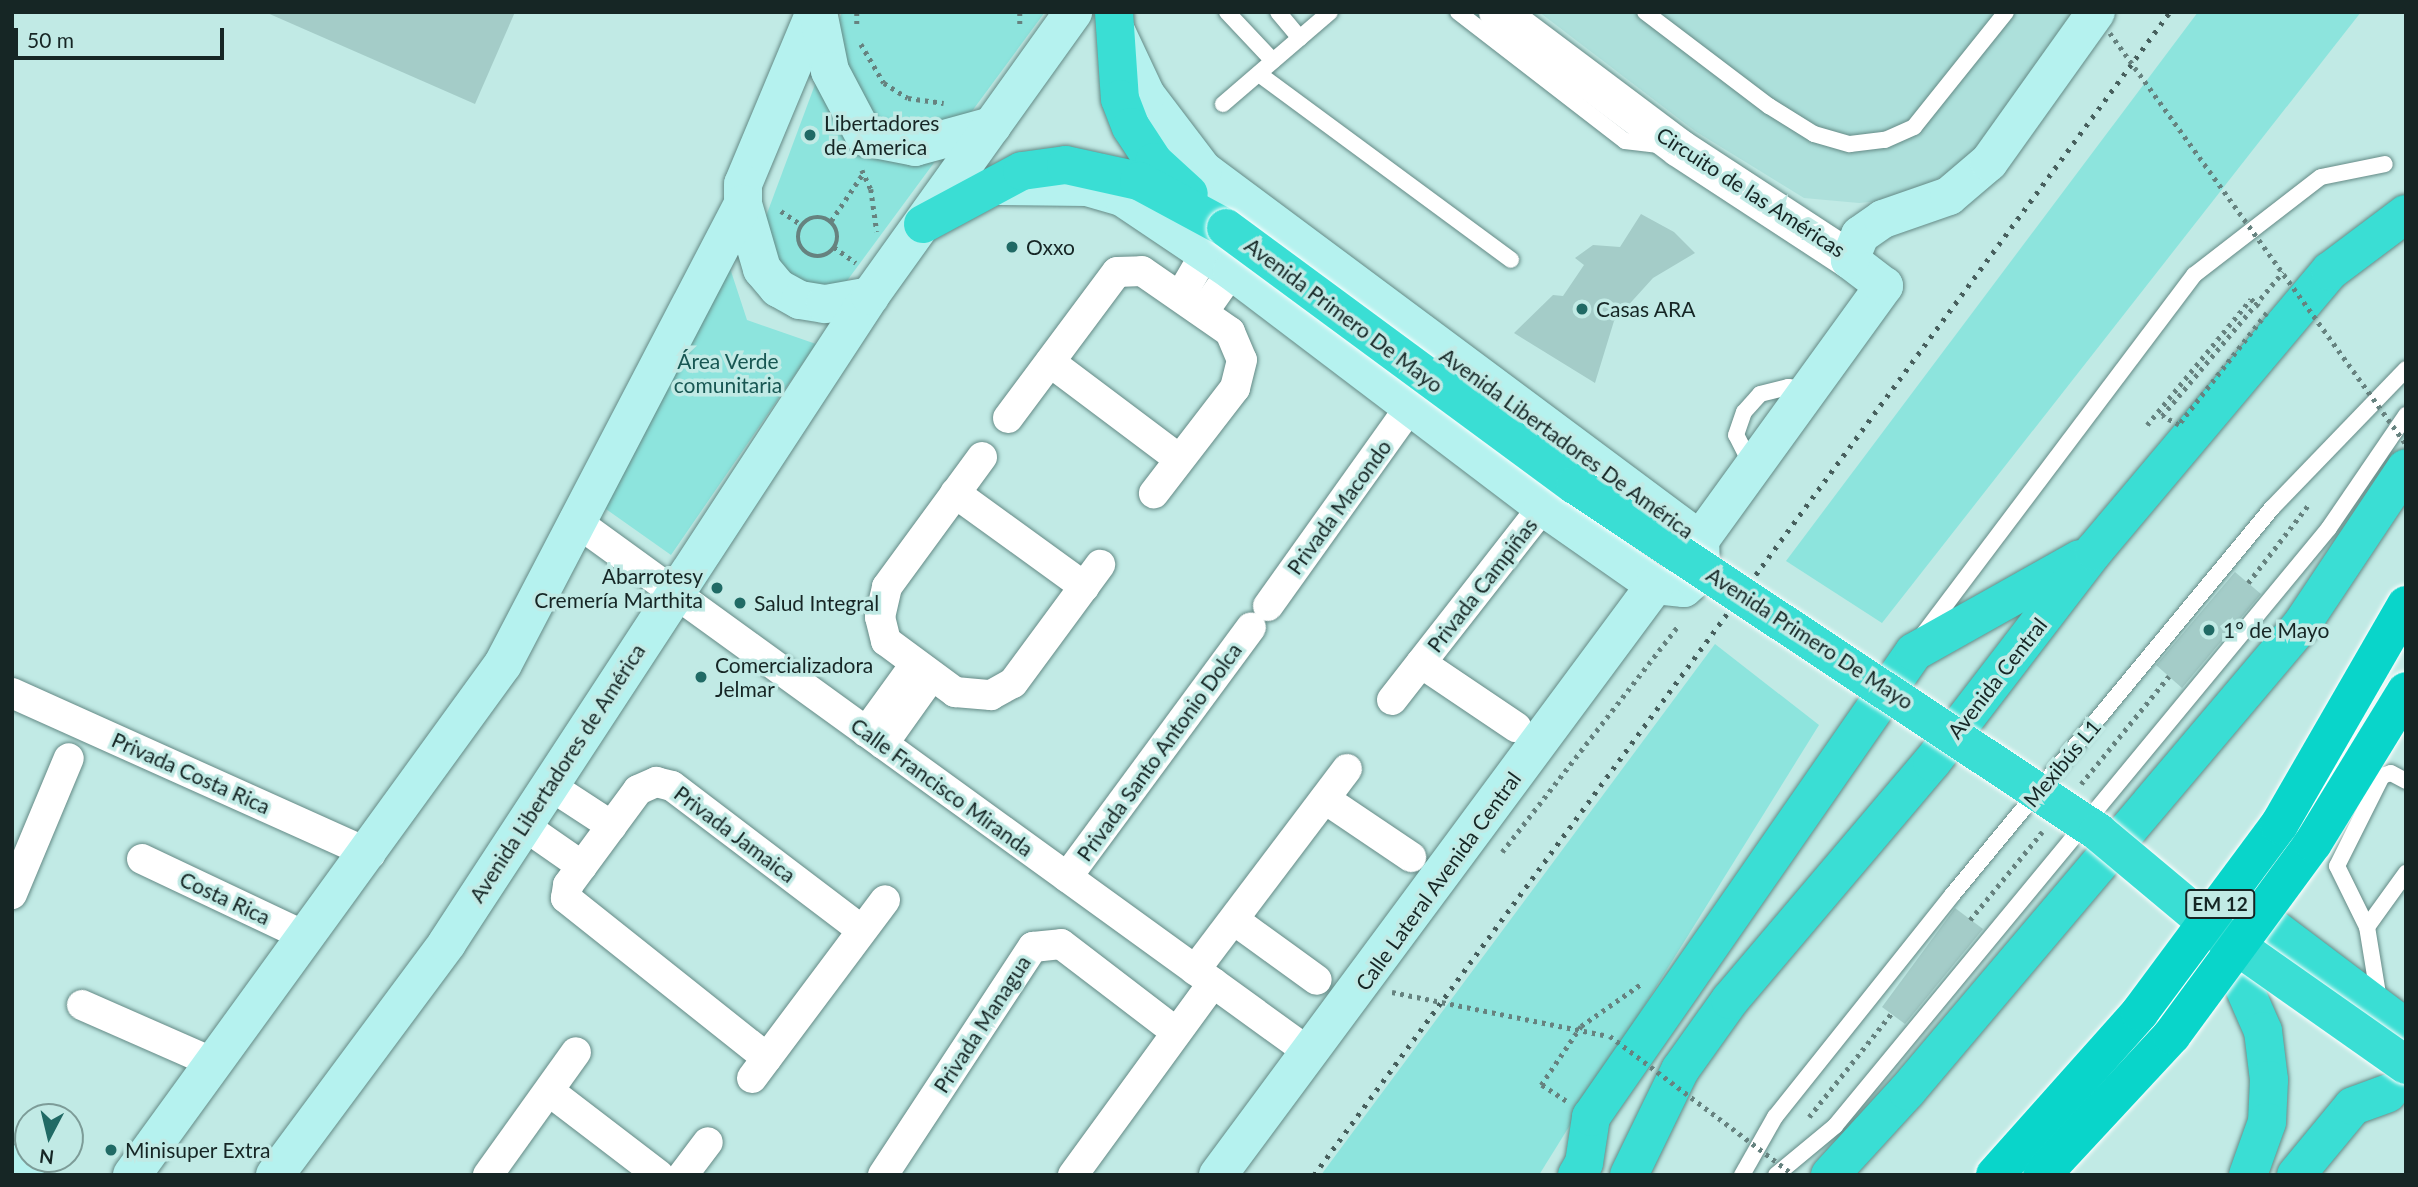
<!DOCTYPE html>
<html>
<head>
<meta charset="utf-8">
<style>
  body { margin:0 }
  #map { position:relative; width:2418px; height:1187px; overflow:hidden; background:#c1eae5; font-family:Lato,sans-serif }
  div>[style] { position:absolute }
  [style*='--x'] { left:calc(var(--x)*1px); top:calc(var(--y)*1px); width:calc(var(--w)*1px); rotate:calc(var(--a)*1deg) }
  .built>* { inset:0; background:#ade0db }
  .green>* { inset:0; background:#8de4dd }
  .building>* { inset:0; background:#a4ccc8 }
  .path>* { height:4.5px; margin-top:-2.25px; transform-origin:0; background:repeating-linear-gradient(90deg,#66827f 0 3.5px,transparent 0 8.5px) }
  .path>.ring { margin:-2.25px; padding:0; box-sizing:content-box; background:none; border:4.5px solid #66827f; border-radius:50% }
  .roads { filter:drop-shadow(0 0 2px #648a86) drop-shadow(0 0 2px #648a86) }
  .service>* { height:16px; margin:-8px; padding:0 8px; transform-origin:8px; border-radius:8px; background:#fff }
  .minor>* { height:30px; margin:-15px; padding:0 15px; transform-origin:15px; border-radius:15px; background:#fff }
  .tertiary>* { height:38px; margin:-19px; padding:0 19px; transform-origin:19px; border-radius:19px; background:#fff }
  .secondary>* { height:38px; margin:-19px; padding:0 19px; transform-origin:19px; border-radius:19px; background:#b5f2ef }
  .trunk>* { height:38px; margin:-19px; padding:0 19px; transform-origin:19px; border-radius:19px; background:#3aded4 }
  .rail>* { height:5px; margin-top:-2.5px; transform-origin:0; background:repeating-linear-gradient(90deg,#475f5d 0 3.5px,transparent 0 10.5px) }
  .path-bridge>* { height:4.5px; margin-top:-2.25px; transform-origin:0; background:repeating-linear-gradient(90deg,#66827f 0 3.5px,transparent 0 8.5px) }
  .bridges { filter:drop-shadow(0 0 2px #fff) drop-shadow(0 0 2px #fff) }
  .trunk-bridge>* { height:38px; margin:-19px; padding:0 19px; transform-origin:19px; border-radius:19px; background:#3aded4 }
  .motorway-bridge>* { height:38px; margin:-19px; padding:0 19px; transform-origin:19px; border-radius:19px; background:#09d5ca }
  .dots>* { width:19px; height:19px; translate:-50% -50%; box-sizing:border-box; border:4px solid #c1eae5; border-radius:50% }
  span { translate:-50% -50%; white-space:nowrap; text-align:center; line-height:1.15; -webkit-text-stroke:7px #c1eae5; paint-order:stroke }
  .shield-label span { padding:2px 5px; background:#c1eae5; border:2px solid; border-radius:5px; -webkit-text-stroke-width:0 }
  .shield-label { font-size:19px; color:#162625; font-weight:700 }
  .poi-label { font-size:21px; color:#162625 }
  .left { translate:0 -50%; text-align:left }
  .right { translate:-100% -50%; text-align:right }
  .street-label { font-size:21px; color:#162625 }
  .park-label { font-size:21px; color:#185753 }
  .frame { position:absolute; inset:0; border:14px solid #162625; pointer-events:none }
  .north { position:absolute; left:14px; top:1103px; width:70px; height:70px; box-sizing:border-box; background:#c1eae5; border:2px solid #7d9c98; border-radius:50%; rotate:187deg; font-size:19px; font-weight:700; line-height:28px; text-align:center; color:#162625 }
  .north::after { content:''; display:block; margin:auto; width:24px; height:32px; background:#206a65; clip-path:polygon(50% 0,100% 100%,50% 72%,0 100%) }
  .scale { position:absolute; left:14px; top:28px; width:210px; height:32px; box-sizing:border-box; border:4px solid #162625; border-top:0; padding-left:9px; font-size:21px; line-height:24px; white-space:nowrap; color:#162625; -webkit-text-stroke:5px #c1eae5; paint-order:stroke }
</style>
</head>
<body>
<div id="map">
  <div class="built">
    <div style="clip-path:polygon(1539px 12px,2075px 12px,1965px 163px,1901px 199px,1859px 203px,1804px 198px,1695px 131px)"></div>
  </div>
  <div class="green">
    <div style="clip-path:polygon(842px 12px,1045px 12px,838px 293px,797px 298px,756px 243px)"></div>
    <div style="clip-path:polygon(2198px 12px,2361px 12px,1882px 623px,1786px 561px)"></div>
    <div style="clip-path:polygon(727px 259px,747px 320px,816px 344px,671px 555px,596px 502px)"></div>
    <div style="clip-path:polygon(1715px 644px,1819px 725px,1539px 1175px,1321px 1175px)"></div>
  </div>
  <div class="building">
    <div style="clip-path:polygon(265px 12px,515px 12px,475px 104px)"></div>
    <div style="clip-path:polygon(1641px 214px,1674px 232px,1695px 253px,1653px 278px,1614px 321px,1595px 383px,1514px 333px,1553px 295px,1563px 296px,1584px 265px,1575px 258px,1593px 245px,1620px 247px)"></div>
    <div style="clip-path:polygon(2235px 572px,2261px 594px,2182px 688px,2156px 665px)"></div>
    <div style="clip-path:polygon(1955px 908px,1983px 929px,1905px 1024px,1882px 1007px)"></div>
  </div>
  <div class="path">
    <div style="--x:857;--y:12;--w:13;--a:90"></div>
    <div style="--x:1020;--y:12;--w:16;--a:90"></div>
    <div style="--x:861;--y:44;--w:45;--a:59.5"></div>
    <div style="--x:884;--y:83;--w:28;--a:32"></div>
    <div style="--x:908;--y:98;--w:36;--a:8"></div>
    <div style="--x:862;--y:170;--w:21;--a:65"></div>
    <div style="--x:871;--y:189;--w:43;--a:82.1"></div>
    <div style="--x:781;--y:211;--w:25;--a:34"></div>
    <div class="ring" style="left:798px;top:217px;width:35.5px;height:35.5px"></div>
    <div style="--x:831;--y:221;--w:59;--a:-56"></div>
    <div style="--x:834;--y:247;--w:27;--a:36"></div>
    <div style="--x:2147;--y:425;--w:163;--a:-50.5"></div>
    <div style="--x:2251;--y:299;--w:11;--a:41"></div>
    <div style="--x:2248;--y:583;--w:100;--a:-52.3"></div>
    <div style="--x:2081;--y:784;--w:139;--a:-50.8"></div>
    <div style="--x:1502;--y:852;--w:286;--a:-52.1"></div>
    <div style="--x:1970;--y:920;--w:114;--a:-50.7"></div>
    <div style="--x:1392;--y:992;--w:221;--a:11.5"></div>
    <div style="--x:1566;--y:1101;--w:30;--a:-147"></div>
    <div style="--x:1541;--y:1085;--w:71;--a:-55.9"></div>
    <div style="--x:1581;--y:1026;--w:73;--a:-35"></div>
    <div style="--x:1809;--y:1117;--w:132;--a:-51.5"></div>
  </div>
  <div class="roads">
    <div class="service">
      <div style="--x:1227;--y:12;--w:67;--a:46.8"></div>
      <div style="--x:1278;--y:12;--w:34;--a:50"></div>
      <div style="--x:1458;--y:12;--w:211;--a:37.7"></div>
      <div style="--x:1625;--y:141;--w:34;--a:7"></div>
      <div style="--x:1645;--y:12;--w:156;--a:37.2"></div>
      <div style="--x:1769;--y:106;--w:53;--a:31.9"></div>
      <div style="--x:1814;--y:134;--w:37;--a:16"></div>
      <div style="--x:1850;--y:144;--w:35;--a:-7"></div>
      <div style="--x:1885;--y:140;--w:32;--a:-24"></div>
      <div style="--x:1914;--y:127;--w:147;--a:-51.3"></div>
      <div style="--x:1259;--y:74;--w:313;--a:36.4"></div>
      <div style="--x:1223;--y:104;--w:141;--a:-40.7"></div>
      <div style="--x:1753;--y:468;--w:37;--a:-117"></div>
      <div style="--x:1736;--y:435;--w:24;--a:-71"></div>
      <div style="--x:1744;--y:412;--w:24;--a:-48"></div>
      <div style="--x:1760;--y:394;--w:29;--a:-14"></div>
      <div style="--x:1788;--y:387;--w:19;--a:6"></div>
      <div style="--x:1919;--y:640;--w:457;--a:-53"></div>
      <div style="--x:2194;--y:275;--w:160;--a:-37.7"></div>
      <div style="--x:2321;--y:177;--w:65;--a:-11.5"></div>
      <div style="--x:2367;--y:927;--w:67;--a:-54.2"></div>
      <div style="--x:2379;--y:1000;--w:74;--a:-99.3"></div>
      <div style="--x:2367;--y:927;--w:68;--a:-116.2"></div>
      <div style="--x:2337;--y:866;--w:101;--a:-63.4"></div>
      <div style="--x:2382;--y:776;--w:9;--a:-18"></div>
      <div style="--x:2391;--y:773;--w:17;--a:28"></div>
      <div style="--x:1742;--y:1175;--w:67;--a:-60.4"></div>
      <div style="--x:1775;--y:1117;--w:285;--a:-51.4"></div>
      <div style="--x:1953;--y:894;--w:501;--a:-50.43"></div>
      <div style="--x:2272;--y:508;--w:193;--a:-46"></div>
      <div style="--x:1776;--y:1175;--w:77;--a:-39.7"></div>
      <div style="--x:1835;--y:1126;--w:776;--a:-50.44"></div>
      <div style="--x:2329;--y:528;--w:137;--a:-55.7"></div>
    </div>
    <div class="minor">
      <div style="--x:1181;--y:295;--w:50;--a:-59.8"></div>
      <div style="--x:1204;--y:311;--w:49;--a:-55"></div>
      <div style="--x:1050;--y:362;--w:161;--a:36.9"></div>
      <div style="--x:1008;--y:418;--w:182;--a:-53.3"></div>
      <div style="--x:1117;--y:272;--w:25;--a:-2"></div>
      <div style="--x:1142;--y:271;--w:107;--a:34.7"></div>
      <div style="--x:1230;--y:332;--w:30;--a:67"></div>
      <div style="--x:1242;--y:360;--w:29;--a:104"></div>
      <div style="--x:1235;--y:388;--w:133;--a:127.6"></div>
      <div style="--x:982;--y:457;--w:161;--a:126.2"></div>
      <div style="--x:887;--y:587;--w:31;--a:103"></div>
      <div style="--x:880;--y:617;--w:25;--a:76"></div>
      <div style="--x:886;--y:641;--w:86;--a:36.5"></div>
      <div style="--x:955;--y:692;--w:36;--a:5"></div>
      <div style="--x:991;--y:695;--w:25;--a:-29"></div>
      <div style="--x:1013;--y:683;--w:147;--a:-53.6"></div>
      <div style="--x:955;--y:493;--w:160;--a:35.9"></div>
      <div style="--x:574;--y:520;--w:909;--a:35.91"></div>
      <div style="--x:1268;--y:606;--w:243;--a:-54.5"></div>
      <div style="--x:1421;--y:663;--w:115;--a:34"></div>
      <div style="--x:12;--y:693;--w:393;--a:24.2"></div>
      <div style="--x:1392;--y:700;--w:245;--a:-52"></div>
      <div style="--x:866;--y:732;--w:82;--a:-54"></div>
      <div style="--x:883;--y:744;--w:81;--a:-54.5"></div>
      <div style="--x:549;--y:785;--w:75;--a:33.1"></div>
      <div style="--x:1325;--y:799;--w:104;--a:34"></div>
      <div style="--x:523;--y:825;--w:72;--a:34.8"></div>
      <div style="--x:142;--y:859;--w:183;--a:25.3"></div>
      <div style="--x:1067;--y:877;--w:310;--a:-53.6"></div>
      <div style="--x:12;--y:894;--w:147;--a:-67.3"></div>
      <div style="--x:1234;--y:920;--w:102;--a:35.9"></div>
      <div style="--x:1195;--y:970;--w:252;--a:-52.9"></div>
      <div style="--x:82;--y:1005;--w:144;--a:23.7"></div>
      <div style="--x:767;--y:1058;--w:257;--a:-141.5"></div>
      <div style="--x:566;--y:898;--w:13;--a:-81"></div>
      <div style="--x:568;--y:885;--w:118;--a:-53.6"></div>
      <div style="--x:638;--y:790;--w:20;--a:-24"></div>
      <div style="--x:656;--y:782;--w:16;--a:14"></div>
      <div style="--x:672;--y:786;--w:238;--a:37.2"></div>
      <div style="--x:752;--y:1078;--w:222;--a:-53.2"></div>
      <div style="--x:549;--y:1091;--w:138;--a:37.4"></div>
      <div style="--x:488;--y:1175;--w:151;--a:-54.4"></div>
      <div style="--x:683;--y:1175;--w:41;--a:-52.9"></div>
      <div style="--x:883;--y:1175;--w:273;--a:-56.7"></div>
      <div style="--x:1033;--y:947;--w:28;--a:-6"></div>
      <div style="--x:1061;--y:944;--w:145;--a:37.4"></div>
      <div style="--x:1073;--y:1175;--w:238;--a:-53.9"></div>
    </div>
    <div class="tertiary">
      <div style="--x:1498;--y:12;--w:226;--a:36.9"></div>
      <div style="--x:1679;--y:148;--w:204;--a:33.2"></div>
    </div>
    <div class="secondary">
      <div style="--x:815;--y:12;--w:186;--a:112.7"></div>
      <div style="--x:743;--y:184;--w:20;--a:90"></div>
      <div style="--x:743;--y:204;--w:68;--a:73.7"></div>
      <div style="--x:762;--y:269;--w:25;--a:50"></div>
      <div style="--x:778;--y:288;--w:25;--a:29"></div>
      <div style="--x:800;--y:300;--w:25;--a:9"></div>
      <div style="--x:825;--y:304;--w:46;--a:-10.1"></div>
      <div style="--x:818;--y:12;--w:60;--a:78.5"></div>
      <div style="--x:830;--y:71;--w:75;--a:62.1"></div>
      <div style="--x:865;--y:137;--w:51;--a:11.3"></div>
      <div style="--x:915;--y:147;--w:80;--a:-15.3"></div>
      <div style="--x:1000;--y:186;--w:87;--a:0.7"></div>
      <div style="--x:1087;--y:187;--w:36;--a:16"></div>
      <div style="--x:1122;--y:197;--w:133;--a:33.9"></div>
      <div style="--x:1232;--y:271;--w:390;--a:37.2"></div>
      <div style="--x:1543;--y:507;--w:136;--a:34.9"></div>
      <div style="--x:1655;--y:585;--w:29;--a:6"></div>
      <div style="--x:1684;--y:588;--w:13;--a:-42"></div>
      <div style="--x:1694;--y:579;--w:14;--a:-60"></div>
      <div style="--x:1701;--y:567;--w:27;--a:-92"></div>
      <div style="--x:1700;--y:540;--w:620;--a:-143.33"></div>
      <div style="--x:1203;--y:170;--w:94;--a:-127.2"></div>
      <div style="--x:1146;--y:95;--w:71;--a:-115.1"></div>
      <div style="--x:1700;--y:540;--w:314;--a:-54.1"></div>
      <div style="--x:1884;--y:286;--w:43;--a:-142.6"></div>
      <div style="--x:1850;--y:260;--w:27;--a:-68"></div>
      <div style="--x:1860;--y:235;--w:28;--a:-35"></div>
      <div style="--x:1883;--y:219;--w:70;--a:-19.2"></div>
      <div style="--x:1949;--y:196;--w:52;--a:-40.4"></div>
      <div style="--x:1989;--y:162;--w:184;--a:-54.5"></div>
      <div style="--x:12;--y:1164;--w:17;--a:40"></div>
      <div style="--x:132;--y:1175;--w:631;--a:-54.02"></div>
      <div style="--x:503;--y:664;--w:519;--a:-62.45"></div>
      <div style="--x:275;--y:1175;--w:289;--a:-53.4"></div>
      <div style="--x:447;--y:943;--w:773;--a:-56.82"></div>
      <div style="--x:870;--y:296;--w:349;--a:-54.4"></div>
      <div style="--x:1218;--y:1175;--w:734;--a:-53.47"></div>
    </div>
    <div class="trunk">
      <div style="--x:1114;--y:12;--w:87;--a:86.1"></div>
      <div style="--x:1120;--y:99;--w:30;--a:69"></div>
      <div style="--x:1131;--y:127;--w:42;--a:56.7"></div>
      <div style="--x:1154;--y:162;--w:47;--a:42.4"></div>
      <div style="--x:923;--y:224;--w:112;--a:-28.2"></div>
      <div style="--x:1022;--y:171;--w:44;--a:-7.8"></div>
      <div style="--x:1066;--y:165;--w:75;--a:12.4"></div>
      <div style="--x:1139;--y:181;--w:99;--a:28.4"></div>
      <div style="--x:2240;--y:889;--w:20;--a:63"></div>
      <div style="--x:2249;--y:907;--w:30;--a:41"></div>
      <div style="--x:2272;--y:927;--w:168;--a:37"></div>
      <div style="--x:2221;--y:935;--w:105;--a:66.4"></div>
      <div style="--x:2263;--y:1031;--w:49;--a:83"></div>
      <div style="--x:2269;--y:1080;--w:42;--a:92.7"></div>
      <div style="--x:2267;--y:1122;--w:56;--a:109.7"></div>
      <div style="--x:1577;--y:1175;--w:14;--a:-60"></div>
      <div style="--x:1584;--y:1163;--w:47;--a:-81.3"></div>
      <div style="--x:1591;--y:1117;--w:566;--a:-55.22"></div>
      <div style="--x:1914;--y:652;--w:190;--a:-29.3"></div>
      <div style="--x:1629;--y:1175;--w:117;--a:-64.1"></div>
      <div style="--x:1680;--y:1070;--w:86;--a:-54.5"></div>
      <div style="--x:1730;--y:1000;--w:312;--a:-49.7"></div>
      <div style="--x:1932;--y:762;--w:266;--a:-52.5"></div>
      <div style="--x:2094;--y:551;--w:366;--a:-49.9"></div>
      <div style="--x:2330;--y:271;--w:95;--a:-36.9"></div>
      <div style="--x:1830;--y:1175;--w:114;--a:-47.5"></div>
      <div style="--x:1907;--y:1091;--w:612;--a:-49.77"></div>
      <div style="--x:2302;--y:624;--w:187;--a:-56.3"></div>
      <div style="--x:2296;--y:1175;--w:89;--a:-50.4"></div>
      <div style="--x:2353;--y:1106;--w:37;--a:-20"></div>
    </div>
  </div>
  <div class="rail">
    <div style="--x:1314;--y:1175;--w:1444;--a:-53.65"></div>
  </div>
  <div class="path-bridge">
    <div style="--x:2110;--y:33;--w:506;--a:54.24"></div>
    <div style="--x:2267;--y:313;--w:142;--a:128.2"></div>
    <div style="--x:2179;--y:425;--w:19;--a:-152"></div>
    <div style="--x:2162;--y:416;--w:188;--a:-50"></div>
    <div style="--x:1610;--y:1036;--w:231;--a:37.1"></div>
  </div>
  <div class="bridges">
    <div class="trunk-bridge">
      <div style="--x:1226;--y:228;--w:433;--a:36.4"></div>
      <div style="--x:1575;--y:485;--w:628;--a:33.56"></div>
      <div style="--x:2098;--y:832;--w:160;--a:39.9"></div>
      <div style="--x:2221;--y:935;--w:226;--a:35.1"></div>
    </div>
    <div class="motorway-bridge">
      <div style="--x:1995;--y:1175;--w:218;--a:-48.3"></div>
      <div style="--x:2140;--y:1012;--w:233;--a:-53.4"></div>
      <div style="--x:2279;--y:825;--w:254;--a:-60"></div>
      <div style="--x:2042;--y:1175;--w:191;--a:-47.1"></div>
      <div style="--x:2172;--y:1035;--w:238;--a:-53.7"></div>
      <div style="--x:2313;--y:843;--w:178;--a:-58.5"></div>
    </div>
  </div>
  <div class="dots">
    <div style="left:810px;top:135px;background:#206a65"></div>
    <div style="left:1012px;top:247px;background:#206a65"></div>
    <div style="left:1582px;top:309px;background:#206a65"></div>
    <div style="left:717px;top:588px;background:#206a65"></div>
    <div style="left:740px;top:603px;background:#206a65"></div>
    <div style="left:2209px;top:630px;background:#206a65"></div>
    <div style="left:701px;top:677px;background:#206a65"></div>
    <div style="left:111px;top:1150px;background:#206a65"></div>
  </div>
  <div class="shield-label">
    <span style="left:2220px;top:904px">EM 12</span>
  </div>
  <div class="poi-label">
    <span class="left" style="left:824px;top:135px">Libertadores<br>de America</span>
    <span class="left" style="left:1026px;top:247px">Oxxo</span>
    <span class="left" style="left:1596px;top:309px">Casas ARA</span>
    <span class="right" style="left:703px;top:588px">Abarrotesy<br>Cremería Marthita</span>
    <span class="left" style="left:754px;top:603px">Salud Integral</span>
    <span class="left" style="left:2223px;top:630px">1° de Mayo</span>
    <span class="left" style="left:715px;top:677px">Comercializadora<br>Jelmar</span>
    <span class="left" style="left:125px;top:1150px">Minisuper Extra</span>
  </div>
  <div class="street-label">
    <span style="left:1751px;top:192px;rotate:33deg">Circuito de las Américas</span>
    <span style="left:1344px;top:315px;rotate:37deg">Avenida Primero De Mayo</span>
    <span style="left:1567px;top:443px;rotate:36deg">Avenida Libertadores De América</span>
    <span style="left:1339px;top:507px;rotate:-54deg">Privada Macondo</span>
    <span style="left:1482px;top:585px;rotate:-52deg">Privada Campiñas</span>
    <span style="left:1810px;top:638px;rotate:33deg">Avenida Primero De Mayo</span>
    <span style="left:1997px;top:678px;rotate:-52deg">Avenida Central</span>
    <span style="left:1159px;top:752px;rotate:-54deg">Privada Santo Antonio Dolca</span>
    <span style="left:2062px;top:763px;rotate:-50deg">Mexibús L1</span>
    <span style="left:191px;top:773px;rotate:24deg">Privada Costa Rica</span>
    <span style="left:557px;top:773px;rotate:-57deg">Avenida Libertadores de América</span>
    <span style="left:942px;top:787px;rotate:36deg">Calle Francisco Miranda</span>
    <span style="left:735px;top:834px;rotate:37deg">Privada Jamaica</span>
    <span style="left:1438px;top:881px;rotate:-54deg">Calle Lateral Avenida Central</span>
    <span style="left:225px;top:898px;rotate:25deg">Costa Rica</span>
    <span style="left:982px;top:1024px;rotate:-57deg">Privada Managua</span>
  </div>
  <div class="park-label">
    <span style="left:728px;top:373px">Área Verde<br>comunitaria</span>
  </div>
  <div class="frame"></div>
  <div class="north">N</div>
  <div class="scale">50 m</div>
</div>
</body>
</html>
